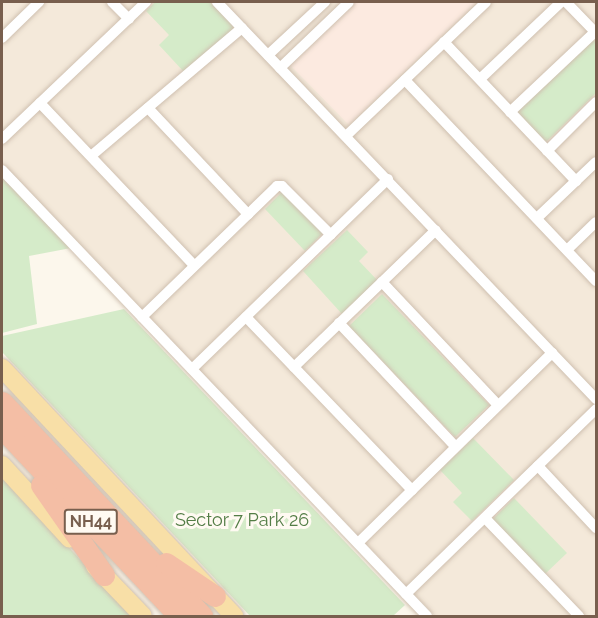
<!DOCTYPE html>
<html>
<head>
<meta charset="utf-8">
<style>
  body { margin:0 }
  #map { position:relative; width:598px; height:618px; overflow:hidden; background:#fcf7ec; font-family:Raleway,sans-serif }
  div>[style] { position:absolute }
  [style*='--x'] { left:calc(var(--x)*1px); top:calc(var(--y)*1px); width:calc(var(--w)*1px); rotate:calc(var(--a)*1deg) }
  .residential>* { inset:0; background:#f4e9da }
  .commercial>* { inset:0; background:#fceae0 }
  .green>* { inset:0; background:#d5ebc9 }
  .roads { filter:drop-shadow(0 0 2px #cfc0b0) drop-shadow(0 0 2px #cfc0b0) }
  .minor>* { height:10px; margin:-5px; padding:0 5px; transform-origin:5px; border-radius:5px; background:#fff }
  .primary>* { height:18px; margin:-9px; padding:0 9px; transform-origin:9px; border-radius:9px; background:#f8dfa7 }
  .motorway>* { height:21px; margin:-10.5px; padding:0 10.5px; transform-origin:10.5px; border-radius:10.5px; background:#f4bea5 }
  span { translate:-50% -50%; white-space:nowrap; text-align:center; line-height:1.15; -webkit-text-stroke:6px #fffaf2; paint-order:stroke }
  .shield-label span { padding:2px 4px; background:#fffaf2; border:2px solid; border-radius:4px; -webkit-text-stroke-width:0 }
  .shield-label { font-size:16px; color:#785f4e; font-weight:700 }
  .park-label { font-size:18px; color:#537d46 }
  .frame { position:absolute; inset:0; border:3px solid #785f4e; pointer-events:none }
</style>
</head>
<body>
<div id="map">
  <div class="residential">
    <div style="clip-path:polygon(2px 2px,596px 2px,596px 616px,435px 616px,2px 164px)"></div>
  </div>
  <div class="commercial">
    <div style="clip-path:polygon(353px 2px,477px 2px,349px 125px,288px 63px)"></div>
  </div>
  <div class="green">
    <div style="clip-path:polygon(155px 2px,210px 2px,236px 29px,184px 72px,159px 45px,169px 35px,146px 11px)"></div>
    <div style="clip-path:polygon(593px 39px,596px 43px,596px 93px,546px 142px,517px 112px)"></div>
    <div style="clip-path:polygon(2px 177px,71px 248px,29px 256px,37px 324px,2px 333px)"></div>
    <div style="clip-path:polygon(285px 189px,325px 231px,305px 251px,265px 209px)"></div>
    <div style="clip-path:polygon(347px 230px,368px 252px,359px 261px,378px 281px,342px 314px,303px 271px)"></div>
    <div style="clip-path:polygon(382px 294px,489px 405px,455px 437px,349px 326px)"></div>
    <div style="clip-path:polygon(124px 309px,405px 605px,393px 616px,250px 616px,2px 352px,2px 336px)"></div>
    <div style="clip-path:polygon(473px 438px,514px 480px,472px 521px,453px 502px,462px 493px,440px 470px)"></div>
    <div style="clip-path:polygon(2px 476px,133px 616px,2px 616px)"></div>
    <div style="clip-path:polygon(514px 498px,567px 553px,545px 574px,493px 519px)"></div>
  </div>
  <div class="roads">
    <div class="minor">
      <div style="--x:112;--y:2;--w:24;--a:45"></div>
      <div style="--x:217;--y:2;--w:549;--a:46.33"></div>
      <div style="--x:566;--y:2;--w:43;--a:45.9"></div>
      <div style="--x:2;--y:38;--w:52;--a:-44.2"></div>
      <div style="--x:444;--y:42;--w:192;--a:46.5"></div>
      <div style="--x:268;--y:55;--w:78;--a:-42.9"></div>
      <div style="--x:280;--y:68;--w:95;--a:-43.7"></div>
      <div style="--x:480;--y:79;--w:112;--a:-43.5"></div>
      <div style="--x:405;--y:80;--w:277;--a:46.5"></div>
      <div style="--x:40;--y:103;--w:224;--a:46.5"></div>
      <div style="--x:148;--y:108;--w:146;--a:46.7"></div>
      <div style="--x:510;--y:112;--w:117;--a:-43.3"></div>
      <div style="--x:347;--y:135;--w:192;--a:-43.7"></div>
      <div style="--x:2;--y:139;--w:199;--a:-43.6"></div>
      <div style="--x:547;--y:151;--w:69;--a:-45"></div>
      <div style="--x:91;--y:156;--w:198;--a:-40.3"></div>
      <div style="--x:2;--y:170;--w:616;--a:46.38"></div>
      <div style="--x:537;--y:218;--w:81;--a:-43.5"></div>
      <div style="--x:567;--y:250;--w:40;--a:-44"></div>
      <div style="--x:382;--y:282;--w:169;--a:46.7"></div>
      <div style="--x:142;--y:317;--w:188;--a:-44.1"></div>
      <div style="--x:277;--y:186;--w:5;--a:0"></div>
      <div style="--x:282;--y:186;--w:69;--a:45"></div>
      <div style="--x:246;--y:317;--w:240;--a:46.2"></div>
      <div style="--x:339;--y:323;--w:170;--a:46.7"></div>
      <div style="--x:294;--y:367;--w:197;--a:-44"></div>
      <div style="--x:192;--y:369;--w:273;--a:-44.1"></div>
      <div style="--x:538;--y:466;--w:85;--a:46.9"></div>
      <div style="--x:485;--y:518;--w:136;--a:46.2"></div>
      <div style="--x:358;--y:543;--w:272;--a:-44.4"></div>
      <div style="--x:406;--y:594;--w:265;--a:-44.2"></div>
    </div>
    <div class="primary">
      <div style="--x:2;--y:368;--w:340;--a:46.9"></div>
      <div style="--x:2;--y:465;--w:100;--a:47.4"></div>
      <div style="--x:95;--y:566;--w:69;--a:46.2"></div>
    </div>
    <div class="motorway">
      <div style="--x:2;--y:402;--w:293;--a:46.9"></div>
      <div style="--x:2;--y:428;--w:258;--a:46.7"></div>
      <div style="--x:41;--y:485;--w:110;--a:55"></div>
      <div style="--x:166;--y:563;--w:59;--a:34"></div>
    </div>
  </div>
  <div class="shield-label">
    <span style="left:91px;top:522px">NH44</span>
  </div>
  <div class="park-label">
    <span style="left:242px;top:520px">Sector 7 Park 26</span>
  </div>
  <div class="frame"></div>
</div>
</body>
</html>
